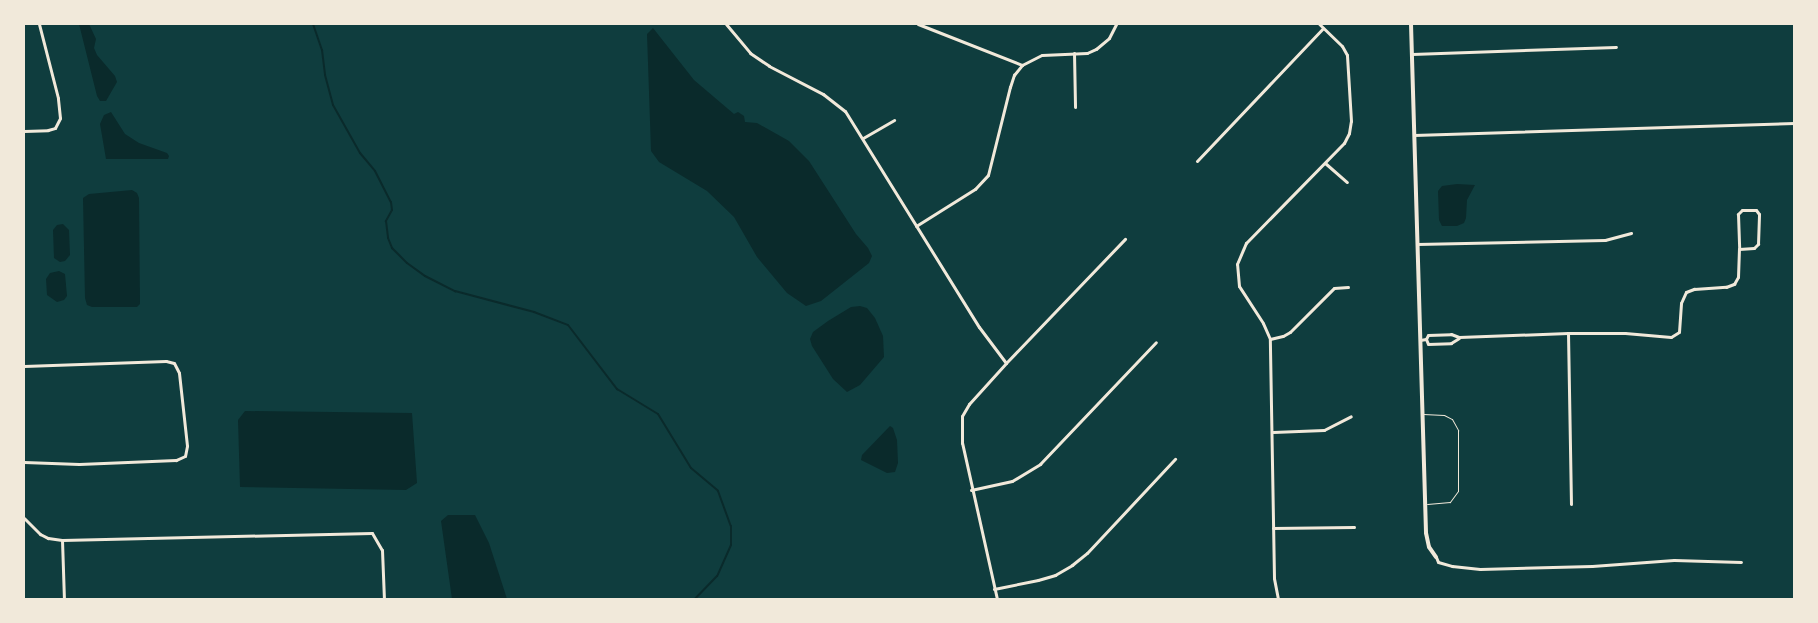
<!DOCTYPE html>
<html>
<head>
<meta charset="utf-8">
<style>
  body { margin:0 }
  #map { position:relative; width:1818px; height:623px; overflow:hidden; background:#0f3d3e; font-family:"Space Grotesk",sans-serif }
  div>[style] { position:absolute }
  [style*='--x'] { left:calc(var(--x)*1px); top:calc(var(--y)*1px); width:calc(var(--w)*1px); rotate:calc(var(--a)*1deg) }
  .water>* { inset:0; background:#0a2a2b }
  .stream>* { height:2px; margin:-1px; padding:0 1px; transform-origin:1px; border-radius:1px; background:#0a2a2b }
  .service>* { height:1px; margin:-0.5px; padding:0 0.5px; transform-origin:0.5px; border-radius:0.5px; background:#f1e9da }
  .minor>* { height:3px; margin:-1.5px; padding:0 1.5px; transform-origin:1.5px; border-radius:1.5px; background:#f1e9da }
  .tertiary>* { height:4px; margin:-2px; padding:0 2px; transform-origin:2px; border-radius:2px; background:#f1e9da }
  span { translate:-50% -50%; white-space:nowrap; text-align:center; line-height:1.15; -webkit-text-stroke:5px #f1e9da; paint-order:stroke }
  .frame { position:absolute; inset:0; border:25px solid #f1e9da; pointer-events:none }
</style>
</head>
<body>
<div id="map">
  <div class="water">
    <div style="clip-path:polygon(79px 24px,89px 24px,96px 39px,94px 48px,97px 55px,115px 76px,117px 82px,106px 101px,100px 101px,97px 96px)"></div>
    <div style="clip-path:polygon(653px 28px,694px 80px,734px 114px,738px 112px,744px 116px,745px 122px,757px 123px,789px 141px,809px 161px,856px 234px,868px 248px,872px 256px,869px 263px,821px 301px,806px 306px,787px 293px,757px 257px,734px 217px,707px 191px,659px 162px,651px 151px,647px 34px)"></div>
    <div style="clip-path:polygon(111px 112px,125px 134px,139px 143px,167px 153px,169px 156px,168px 159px,106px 159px,100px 124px,104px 115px)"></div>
    <div style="clip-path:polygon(1457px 184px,1475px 185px,1467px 200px,1466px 218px,1464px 223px,1457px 226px,1442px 226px,1439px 220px,1438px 191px,1442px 186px)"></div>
    <div style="clip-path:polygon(132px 190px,137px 193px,139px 198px,140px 304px,137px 307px,92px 307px,87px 305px,85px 298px,83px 198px,89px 194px)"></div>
    <div style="clip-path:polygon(63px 224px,69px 230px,70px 255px,65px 261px,60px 262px,54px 258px,53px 230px,57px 225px)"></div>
    <div style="clip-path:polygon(59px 271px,65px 274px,67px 296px,64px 300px,57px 302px,47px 295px,46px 279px,50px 273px)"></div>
    <div style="clip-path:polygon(860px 306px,867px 308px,875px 318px,883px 336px,884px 357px,860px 385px,847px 392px,833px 379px,812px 346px,810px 339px,813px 332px,828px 321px,851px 307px)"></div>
    <div style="clip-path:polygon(245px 411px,412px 413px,417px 483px,406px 490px,240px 487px,238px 420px)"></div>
    <div style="clip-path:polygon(890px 426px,893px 428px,897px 440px,898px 463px,895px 472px,887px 473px,861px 460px,862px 455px)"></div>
    <div style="clip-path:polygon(448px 515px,475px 515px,489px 543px,507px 599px,452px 599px,441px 521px)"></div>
  </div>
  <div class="stream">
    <div style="--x:313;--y:24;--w:28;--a:71"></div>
    <div style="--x:322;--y:50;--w:25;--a:83"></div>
    <div style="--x:325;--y:75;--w:31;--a:75"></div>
    <div style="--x:333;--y:105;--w:55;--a:60.6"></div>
    <div style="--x:360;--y:153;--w:23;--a:50"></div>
    <div style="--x:375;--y:171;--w:35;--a:63"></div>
    <div style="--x:391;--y:202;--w:8;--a:83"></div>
    <div style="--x:392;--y:210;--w:13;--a:119"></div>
    <div style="--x:386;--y:221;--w:17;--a:83"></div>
    <div style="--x:388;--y:238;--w:11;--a:68"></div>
    <div style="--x:392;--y:248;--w:21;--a:45"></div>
    <div style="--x:407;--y:263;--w:22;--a:36"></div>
    <div style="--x:425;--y:276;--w:34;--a:27"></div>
    <div style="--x:455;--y:291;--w:82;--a:14.9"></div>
    <div style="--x:534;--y:312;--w:36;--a:21"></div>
    <div style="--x:568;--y:325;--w:81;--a:52.6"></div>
    <div style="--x:617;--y:389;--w:48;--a:31.4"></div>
    <div style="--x:658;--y:414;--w:63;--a:58.6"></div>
    <div style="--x:691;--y:468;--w:35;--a:40"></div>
    <div style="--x:718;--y:491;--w:37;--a:70"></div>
    <div style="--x:731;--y:526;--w:19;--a:90"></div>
    <div style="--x:731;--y:545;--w:34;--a:114"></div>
    <div style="--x:717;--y:576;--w:32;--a:134"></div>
  </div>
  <div class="service">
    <div style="--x:1423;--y:414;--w:21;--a:3"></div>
    <div style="--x:1444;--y:415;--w:9;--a:27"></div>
    <div style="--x:1452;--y:419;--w:13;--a:61"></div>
    <div style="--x:1458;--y:430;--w:61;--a:90"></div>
    <div style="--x:1458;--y:491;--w:14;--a:126"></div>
    <div style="--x:1450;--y:502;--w:23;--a:175"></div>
  </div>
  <div class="minor">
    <div style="--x:726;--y:24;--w:38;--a:50"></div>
    <div style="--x:750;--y:53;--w:23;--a:34"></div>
    <div style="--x:769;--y:66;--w:61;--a:27.4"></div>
    <div style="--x:823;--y:94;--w:28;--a:38"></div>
    <div style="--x:845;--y:111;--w:254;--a:58.2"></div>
    <div style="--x:979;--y:327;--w:45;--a:53.1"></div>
    <div style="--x:918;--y:24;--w:112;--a:21.5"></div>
    <div style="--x:1074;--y:53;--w:54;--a:88.9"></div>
    <div style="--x:1412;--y:54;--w:204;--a:-2"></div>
    <div style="--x:24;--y:131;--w:24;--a:-2"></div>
    <div style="--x:48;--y:130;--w:7;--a:-16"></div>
    <div style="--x:55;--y:128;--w:11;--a:-63"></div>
    <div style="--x:60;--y:118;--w:20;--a:-96"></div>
    <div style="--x:58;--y:98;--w:76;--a:-104.4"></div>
    <div style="--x:1414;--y:135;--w:380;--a:-1.8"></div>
    <div style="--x:863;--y:138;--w:36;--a:-30"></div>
    <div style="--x:1197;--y:161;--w:183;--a:-46.5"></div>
    <div style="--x:1325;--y:163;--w:29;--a:41"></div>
    <div style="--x:916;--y:226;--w:70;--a:-32.1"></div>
    <div style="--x:975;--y:189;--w:19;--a:-47"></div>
    <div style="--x:988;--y:175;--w:91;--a:-76"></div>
    <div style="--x:1010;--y:87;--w:13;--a:-72"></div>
    <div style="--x:1014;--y:75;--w:13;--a:-51"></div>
    <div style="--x:1022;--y:65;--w:22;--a:-27"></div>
    <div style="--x:1042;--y:55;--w:45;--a:-2.5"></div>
    <div style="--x:1087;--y:53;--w:10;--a:-24"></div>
    <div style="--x:1096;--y:49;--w:17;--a:-40"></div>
    <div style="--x:1109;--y:38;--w:16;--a:-63"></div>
    <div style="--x:1417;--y:244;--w:188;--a:-1.2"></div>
    <div style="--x:1605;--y:240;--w:27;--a:-15"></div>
    <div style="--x:1568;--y:333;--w:171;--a:89"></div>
    <div style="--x:1270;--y:339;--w:13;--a:-13"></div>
    <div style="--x:1283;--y:336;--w:8;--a:-30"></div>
    <div style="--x:1290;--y:332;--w:62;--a:-45"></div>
    <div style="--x:1334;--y:288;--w:14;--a:-4"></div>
    <div style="--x:1426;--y:339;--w:5;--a:68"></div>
    <div style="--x:1428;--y:344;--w:23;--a:-2"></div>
    <div style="--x:1451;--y:343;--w:9;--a:-32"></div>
    <div style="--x:1420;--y:340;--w:6;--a:-9"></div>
    <div style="--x:1426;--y:339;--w:4;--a:-63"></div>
    <div style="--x:1428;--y:335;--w:23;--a:-2"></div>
    <div style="--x:1451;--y:334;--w:9;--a:21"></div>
    <div style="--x:1459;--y:337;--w:109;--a:-2.1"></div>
    <div style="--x:1568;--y:333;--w:57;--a:0"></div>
    <div style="--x:1625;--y:333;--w:46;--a:5"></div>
    <div style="--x:1671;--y:337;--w:9;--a:-32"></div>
    <div style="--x:1679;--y:332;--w:29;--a:-86"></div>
    <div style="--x:1681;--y:303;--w:12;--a:-66"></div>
    <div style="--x:1686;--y:292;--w:9;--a:-21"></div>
    <div style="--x:1694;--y:289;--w:32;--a:-4"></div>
    <div style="--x:1726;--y:287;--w:9;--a:-21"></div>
    <div style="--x:1734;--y:284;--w:8;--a:-60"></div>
    <div style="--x:1738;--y:277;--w:28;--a:-88"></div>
    <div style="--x:1739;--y:249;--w:15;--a:-4"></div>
    <div style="--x:1754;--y:248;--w:6;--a:-45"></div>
    <div style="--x:1758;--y:244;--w:30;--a:-88"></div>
    <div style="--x:1759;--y:214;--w:5;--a:-127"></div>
    <div style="--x:1756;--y:210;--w:14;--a:180"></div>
    <div style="--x:1742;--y:210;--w:6;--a:135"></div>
    <div style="--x:1738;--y:214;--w:35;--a:88"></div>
    <div style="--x:24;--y:366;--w:142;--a:-2"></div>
    <div style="--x:166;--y:361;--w:8;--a:14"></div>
    <div style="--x:174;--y:363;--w:11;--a:63"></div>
    <div style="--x:179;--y:373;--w:73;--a:83.7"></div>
    <div style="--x:187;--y:446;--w:10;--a:101"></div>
    <div style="--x:185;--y:456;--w:10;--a:156"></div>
    <div style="--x:176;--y:460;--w:97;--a:177.6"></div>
    <div style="--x:79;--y:464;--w:55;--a:-177.9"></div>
    <div style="--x:1273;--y:432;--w:51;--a:-2.2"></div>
    <div style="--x:1324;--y:430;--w:30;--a:-27"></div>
    <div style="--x:971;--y:490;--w:42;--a:-12.4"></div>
    <div style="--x:1012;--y:481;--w:33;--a:-31"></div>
    <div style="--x:1040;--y:464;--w:168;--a:-46.4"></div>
    <div style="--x:24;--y:518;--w:23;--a:45"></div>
    <div style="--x:40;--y:534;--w:9;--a:27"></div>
    <div style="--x:48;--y:538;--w:14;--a:8"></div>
    <div style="--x:62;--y:540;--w:310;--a:-1.3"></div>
    <div style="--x:372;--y:533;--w:20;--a:60"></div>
    <div style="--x:382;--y:550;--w:49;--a:87.7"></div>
    <div style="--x:1273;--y:528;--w:81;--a:-0.7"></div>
    <div style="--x:62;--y:540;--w:59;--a:88.1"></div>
    <div style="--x:1436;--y:557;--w:5;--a:68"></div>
    <div style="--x:1438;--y:562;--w:15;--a:16"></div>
    <div style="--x:1452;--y:566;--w:28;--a:6"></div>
    <div style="--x:1480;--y:569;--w:112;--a:-1.5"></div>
    <div style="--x:1592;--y:566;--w:82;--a:-4.2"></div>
    <div style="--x:1674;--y:560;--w:67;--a:1.7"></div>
    <div style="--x:994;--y:589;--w:45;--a:-11.6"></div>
    <div style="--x:1038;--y:580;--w:18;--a:-16"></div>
    <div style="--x:1055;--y:575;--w:20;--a:-30"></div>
    <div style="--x:1072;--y:565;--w:19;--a:-39"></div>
    <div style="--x:1087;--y:553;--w:129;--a:-46.9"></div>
    <div style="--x:365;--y:599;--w:19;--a:0"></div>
    <div style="--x:997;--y:599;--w:160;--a:-102.6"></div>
    <div style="--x:962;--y:443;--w:27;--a:-90"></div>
    <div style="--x:962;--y:416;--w:14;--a:-60"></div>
    <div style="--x:969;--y:404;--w:55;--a:-47.9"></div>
    <div style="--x:1006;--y:363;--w:172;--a:-46.2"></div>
    <div style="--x:1278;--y:599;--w:21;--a:-101"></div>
    <div style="--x:1274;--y:578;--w:239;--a:-91"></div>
    <div style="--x:1270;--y:339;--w:17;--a:-114"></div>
    <div style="--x:1263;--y:323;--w:44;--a:-123"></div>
    <div style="--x:1239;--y:286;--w:22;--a:-95"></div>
    <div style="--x:1237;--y:264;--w:23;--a:-67"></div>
    <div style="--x:1246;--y:243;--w:140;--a:-45.6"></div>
    <div style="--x:1344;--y:143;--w:11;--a:-63"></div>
    <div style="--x:1349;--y:133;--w:12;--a:-81"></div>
    <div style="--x:1351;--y:121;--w:66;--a:-93.5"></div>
    <div style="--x:1347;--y:55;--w:10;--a:-119"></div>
    <div style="--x:1342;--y:46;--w:32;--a:-136"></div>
  </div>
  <div class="tertiary">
    <div style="--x:1411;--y:24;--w:509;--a:88.31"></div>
    <div style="--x:1426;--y:533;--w:14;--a:78"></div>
    <div style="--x:1429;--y:547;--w:12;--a:55"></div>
  </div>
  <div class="frame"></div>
</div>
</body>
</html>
